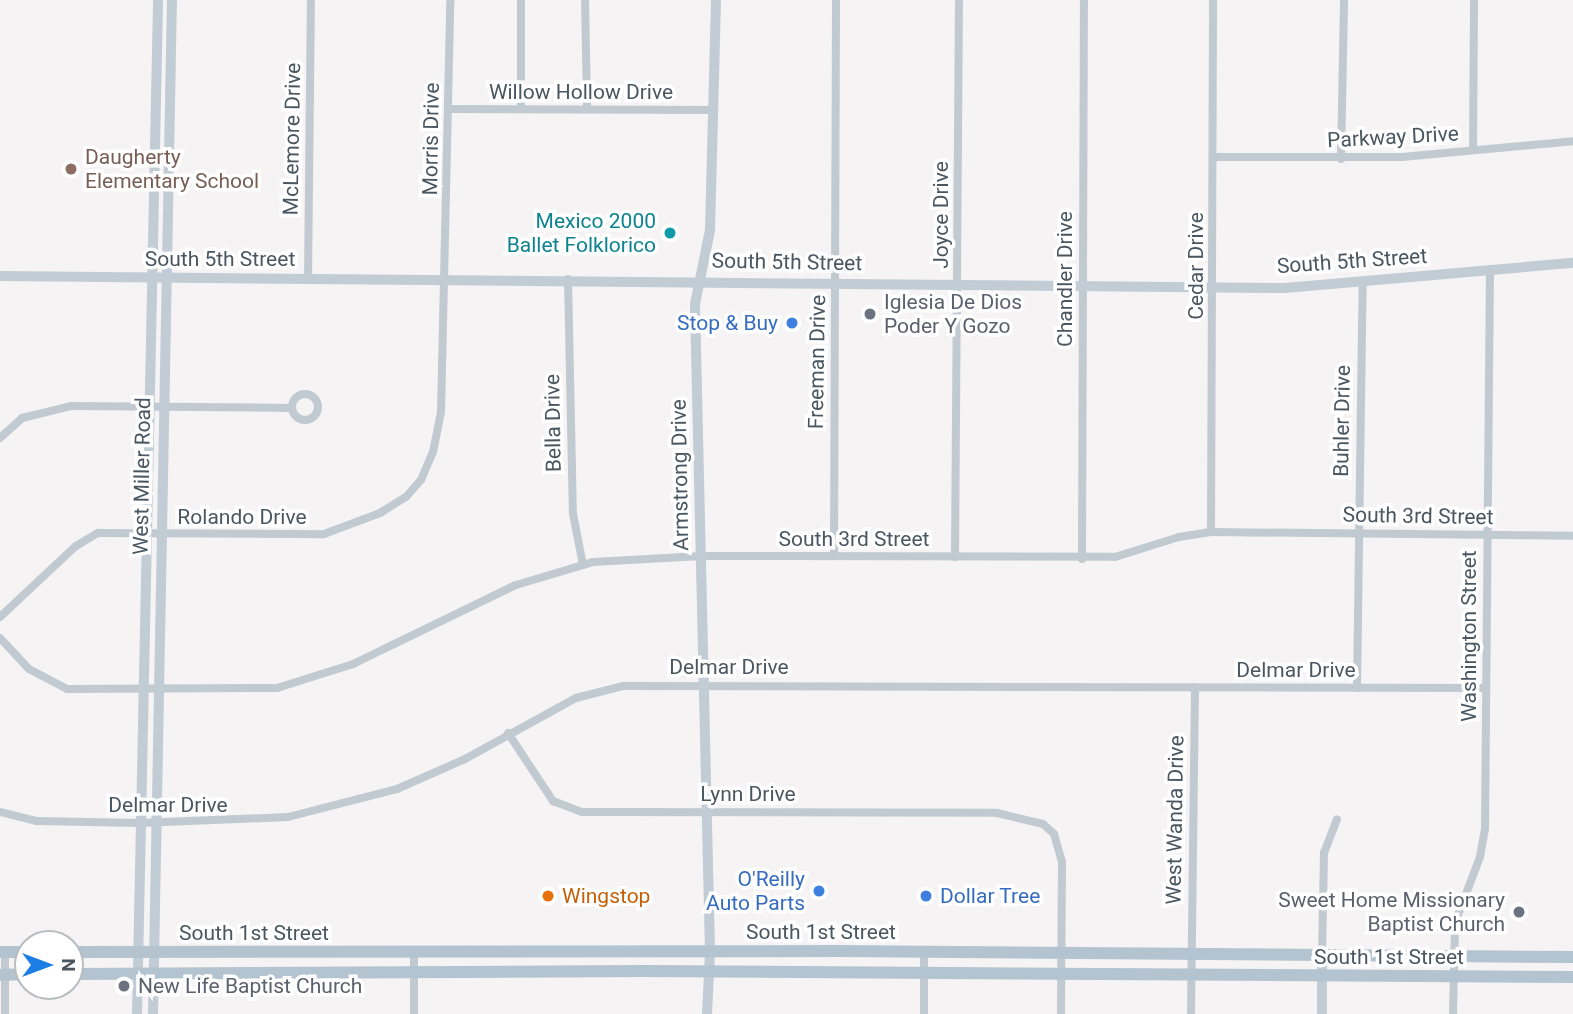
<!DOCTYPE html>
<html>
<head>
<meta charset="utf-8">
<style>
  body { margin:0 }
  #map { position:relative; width:1573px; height:1014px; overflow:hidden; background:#f5f3f3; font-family:Roboto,sans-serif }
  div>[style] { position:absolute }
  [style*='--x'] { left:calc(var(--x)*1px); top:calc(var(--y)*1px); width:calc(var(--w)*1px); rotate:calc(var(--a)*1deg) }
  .street>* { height:8px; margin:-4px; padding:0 4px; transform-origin:4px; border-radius:4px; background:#c1cad1 }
  .street>.ring { margin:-4px; padding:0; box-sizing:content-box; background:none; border:8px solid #c1cad1; border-radius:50% }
  .secondary>* { height:10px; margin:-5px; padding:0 5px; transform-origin:5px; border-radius:5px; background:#c1ccd5 }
  .primary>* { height:12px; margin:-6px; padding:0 6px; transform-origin:6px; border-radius:6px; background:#b3c3d0 }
  .dots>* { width:19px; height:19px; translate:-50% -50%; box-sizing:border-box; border:4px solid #fff; border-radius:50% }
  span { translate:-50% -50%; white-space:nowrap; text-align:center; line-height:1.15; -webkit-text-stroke:7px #fff; paint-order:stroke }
  .street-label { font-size:21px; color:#4a5760 }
  .education-label { font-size:21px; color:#785e54 }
  .left { translate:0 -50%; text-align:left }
  .culture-label { font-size:21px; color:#0d838f }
  .right { translate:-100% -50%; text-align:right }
  .worship-label { font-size:21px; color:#5b616d }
  .shop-label { font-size:21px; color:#366cbe }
  .food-label { font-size:21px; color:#c56008 }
  .north { position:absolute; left:14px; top:930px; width:70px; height:70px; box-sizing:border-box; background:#fff; border:2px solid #b7bcbf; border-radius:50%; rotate:90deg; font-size:19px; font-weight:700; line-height:28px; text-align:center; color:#4a5760 }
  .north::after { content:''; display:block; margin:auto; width:24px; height:32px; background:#1c7ee5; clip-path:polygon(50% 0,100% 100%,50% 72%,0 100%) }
</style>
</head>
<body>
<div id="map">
  <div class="street">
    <div style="--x:585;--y:0;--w:107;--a:88.9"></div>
    <div style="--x:521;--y:108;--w:108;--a:-90"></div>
    <div style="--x:449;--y:109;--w:264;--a:0.2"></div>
    <div style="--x:1473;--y:150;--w:150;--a:-89.6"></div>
    <div style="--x:1214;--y:157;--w:188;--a:0"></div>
    <div style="--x:1402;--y:157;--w:172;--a:-5.3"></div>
    <div style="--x:1341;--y:159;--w:159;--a:-88.9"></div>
    <div style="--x:308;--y:279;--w:279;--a:-89.4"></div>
    <div style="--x:568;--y:279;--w:235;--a:88.8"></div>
    <div style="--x:573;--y:514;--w:52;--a:78.9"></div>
    <div class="ring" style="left:292px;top:394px;width:18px;height:18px"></div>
    <div style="--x:0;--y:438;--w:30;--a:-42"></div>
    <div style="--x:22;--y:418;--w:50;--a:-13.8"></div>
    <div style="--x:71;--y:406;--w:221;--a:0.5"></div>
    <div style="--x:1211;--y:532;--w:532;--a:-89.78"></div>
    <div style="--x:834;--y:556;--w:556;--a:-89.79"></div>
    <div style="--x:955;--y:557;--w:557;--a:-89.59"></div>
    <div style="--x:1082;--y:559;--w:559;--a:-89.8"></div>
    <div style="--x:0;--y:617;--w:104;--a:-43.1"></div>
    <div style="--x:76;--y:546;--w:26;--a:-31"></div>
    <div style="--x:98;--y:533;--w:226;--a:0.3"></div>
    <div style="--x:324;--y:534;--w:60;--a:-20.6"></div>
    <div style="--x:380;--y:513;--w:31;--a:-32"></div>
    <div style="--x:406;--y:497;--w:23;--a:-49"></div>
    <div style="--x:421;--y:480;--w:30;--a:-67"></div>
    <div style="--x:433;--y:452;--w:41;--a:-78.7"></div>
    <div style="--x:441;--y:412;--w:412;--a:-88.7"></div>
    <div style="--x:0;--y:638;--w:42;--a:46.9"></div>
    <div style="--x:29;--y:669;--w:43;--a:27.8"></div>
    <div style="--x:67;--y:689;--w:210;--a:-0.3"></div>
    <div style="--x:277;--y:688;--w:80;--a:-17.5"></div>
    <div style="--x:353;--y:664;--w:181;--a:-25.9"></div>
    <div style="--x:516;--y:585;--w:80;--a:-16.6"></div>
    <div style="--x:593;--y:562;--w:108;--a:-3.2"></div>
    <div style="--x:701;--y:556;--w:414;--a:0.1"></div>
    <div style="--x:1115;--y:557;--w:67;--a:-17.4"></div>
    <div style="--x:1179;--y:537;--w:32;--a:-9"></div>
    <div style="--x:1211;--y:532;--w:362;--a:0.6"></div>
    <div style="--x:1357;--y:688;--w:407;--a:-89.2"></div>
    <div style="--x:508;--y:733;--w:82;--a:56.5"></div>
    <div style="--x:553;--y:801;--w:31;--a:21"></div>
    <div style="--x:582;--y:812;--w:415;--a:0.1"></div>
    <div style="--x:997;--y:813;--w:47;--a:13.4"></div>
    <div style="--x:1043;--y:824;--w:15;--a:42"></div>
    <div style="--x:1054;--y:834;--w:29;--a:74"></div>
    <div style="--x:1062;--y:862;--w:152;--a:90.4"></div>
    <div style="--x:0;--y:812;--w:37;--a:14"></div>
    <div style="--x:36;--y:821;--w:104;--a:1.1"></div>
    <div style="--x:140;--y:823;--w:148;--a:-2.3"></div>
    <div style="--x:288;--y:817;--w:113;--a:-14.4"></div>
    <div style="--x:397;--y:789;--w:74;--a:-23.8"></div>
    <div style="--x:465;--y:759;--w:127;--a:-28.8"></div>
    <div style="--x:576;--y:698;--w:49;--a:-14.3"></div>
    <div style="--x:623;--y:686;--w:863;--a:0.13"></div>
    <div style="--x:1322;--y:956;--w:103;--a:-88.9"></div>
    <div style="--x:1324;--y:853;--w:36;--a:-69"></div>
    <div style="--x:5;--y:1014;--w:62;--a:-90"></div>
    <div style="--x:414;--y:1014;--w:62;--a:-90"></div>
    <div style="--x:924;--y:1014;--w:62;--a:-90"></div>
    <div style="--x:1191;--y:1014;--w:327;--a:-89.3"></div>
    <div style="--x:1453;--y:1014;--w:91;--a:-88.7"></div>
    <div style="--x:1455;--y:923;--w:71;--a:-69.3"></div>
    <div style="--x:1480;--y:857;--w:29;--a:-80"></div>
    <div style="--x:1485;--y:828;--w:559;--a:-89.49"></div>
  </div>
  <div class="secondary">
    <div style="--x:0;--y:276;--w:1285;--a:0.54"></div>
    <div style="--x:1285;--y:288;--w:289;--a:-5"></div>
    <div style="--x:137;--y:1014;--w:1014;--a:-88.81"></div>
    <div style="--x:153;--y:1014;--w:1014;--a:-88.93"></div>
    <div style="--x:707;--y:1014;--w:62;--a:-87.2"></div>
    <div style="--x:710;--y:952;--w:648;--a:-91.33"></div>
    <div style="--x:695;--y:304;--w:76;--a:-78.5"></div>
    <div style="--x:710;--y:230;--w:230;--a:-88.5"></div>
    <div style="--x:1322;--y:1014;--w:58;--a:-90"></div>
  </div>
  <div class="primary">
    <div style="--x:0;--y:952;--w:28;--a:0"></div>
    <div style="--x:70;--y:952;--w:768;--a:-0.07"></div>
    <div style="--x:838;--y:951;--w:735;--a:0.47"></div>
    <div style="--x:70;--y:974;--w:573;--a:-0.3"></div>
    <div style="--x:643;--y:971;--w:930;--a:0.37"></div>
    <div style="--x:0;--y:975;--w:28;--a:-2"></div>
  </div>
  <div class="dots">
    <div style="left:71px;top:169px;background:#8d6e63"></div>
    <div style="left:670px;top:233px;background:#0f9aa8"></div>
    <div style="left:870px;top:314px;background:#6b7280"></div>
    <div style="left:792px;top:323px;background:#3f7fe0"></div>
    <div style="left:819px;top:891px;background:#3f7fe0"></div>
    <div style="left:548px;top:896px;background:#e8710a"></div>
    <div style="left:926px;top:896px;background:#3f7fe0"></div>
    <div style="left:1519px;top:912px;background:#6b7280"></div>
    <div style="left:124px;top:986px;background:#6b7280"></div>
  </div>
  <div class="street-label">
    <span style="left:581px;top:92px">Willow Hollow Drive</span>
    <span style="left:1393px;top:137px;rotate:-3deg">Parkway Drive</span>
    <span style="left:292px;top:139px;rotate:-89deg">McLemore Drive</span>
    <span style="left:431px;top:139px;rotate:-89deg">Morris Drive</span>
    <span style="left:941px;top:215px;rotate:-90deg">Joyce Drive</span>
    <span style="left:220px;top:259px">South 5th Street</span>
    <span style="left:1352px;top:261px;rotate:-4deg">South 5th Street</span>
    <span style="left:787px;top:262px;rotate:1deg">South 5th Street</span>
    <span style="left:1196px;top:266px;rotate:-90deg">Cedar Drive</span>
    <span style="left:1065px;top:279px;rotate:-90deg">Chandler Drive</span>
    <span style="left:817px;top:362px;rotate:-89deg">Freeman Drive</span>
    <span style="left:1342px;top:421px;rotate:-89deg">Buhler Drive</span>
    <span style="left:553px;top:423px;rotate:-91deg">Bella Drive</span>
    <span style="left:680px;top:475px;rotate:-91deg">Armstrong Drive</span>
    <span style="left:142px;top:476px;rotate:-89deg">West Miller Road</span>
    <span style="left:1418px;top:516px;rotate:1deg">South 3rd Street</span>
    <span style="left:242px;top:517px">Rolando Drive</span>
    <span style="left:854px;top:539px">South 3rd Street</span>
    <span style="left:1469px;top:636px;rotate:-90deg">Washington Street</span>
    <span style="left:729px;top:667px">Delmar Drive</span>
    <span style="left:1296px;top:670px">Delmar Drive</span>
    <span style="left:748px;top:794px">Lynn Drive</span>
    <span style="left:168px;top:805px">Delmar Drive</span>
    <span style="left:1175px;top:820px;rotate:-89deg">West Wanda Drive</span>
    <span style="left:821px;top:932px">South 1st Street</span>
    <span style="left:254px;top:933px">South 1st Street</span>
    <span style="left:1389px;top:957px">South 1st Street</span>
  </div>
  <div class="education-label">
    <span class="left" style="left:85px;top:169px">Daugherty<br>Elementary School</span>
  </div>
  <div class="culture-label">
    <span class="right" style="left:656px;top:233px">Mexico 2000<br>Ballet Folklorico</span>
  </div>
  <div class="worship-label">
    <span class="left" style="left:884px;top:314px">Iglesia De Dios<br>Poder Y Gozo</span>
    <span class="right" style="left:1505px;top:912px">Sweet Home Missionary<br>Baptist Church</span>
    <span class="left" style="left:138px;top:986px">New Life Baptist Church</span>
  </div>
  <div class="shop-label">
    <span class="right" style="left:778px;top:323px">Stop &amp; Buy</span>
    <span class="right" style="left:805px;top:891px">O'Reilly<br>Auto Parts</span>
    <span class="left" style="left:940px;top:896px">Dollar Tree</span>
  </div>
  <div class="food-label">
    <span class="left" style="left:562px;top:896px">Wingstop</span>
  </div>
  <div class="north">N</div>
</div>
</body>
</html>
